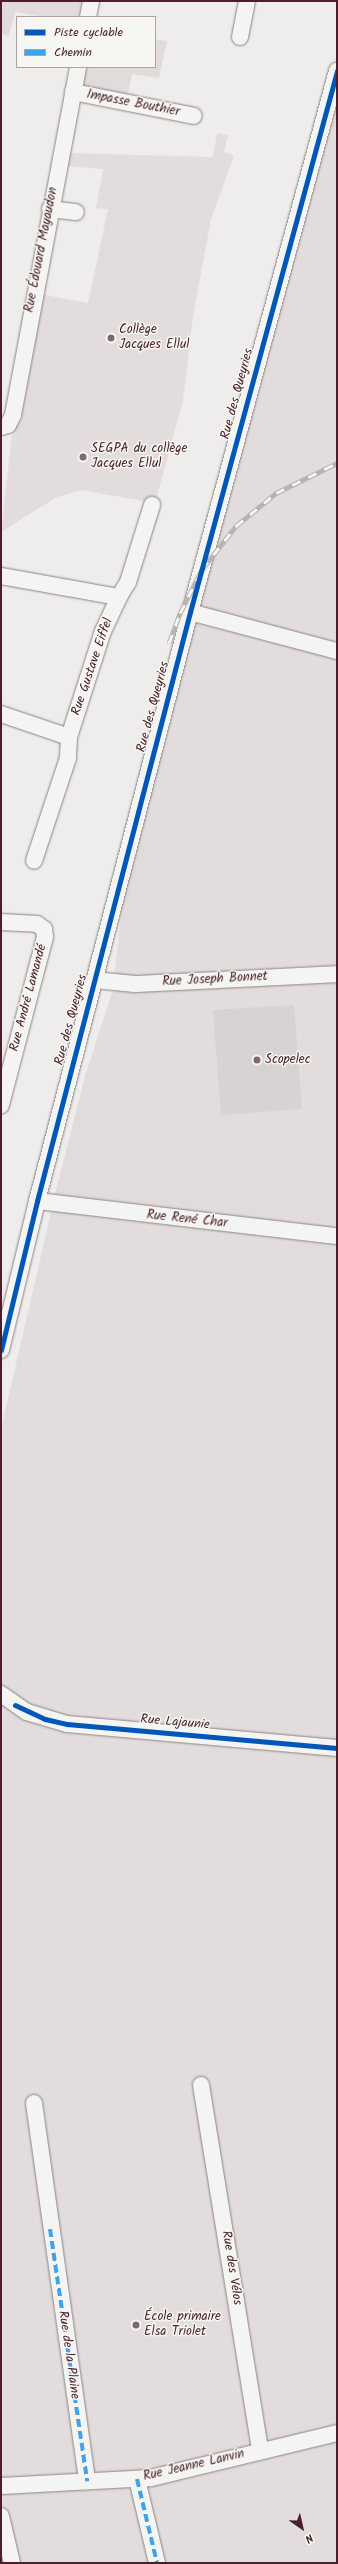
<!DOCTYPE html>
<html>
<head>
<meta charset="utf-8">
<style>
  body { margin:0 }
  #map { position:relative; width:338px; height:2564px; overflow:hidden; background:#eeedeb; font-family:Kalam,sans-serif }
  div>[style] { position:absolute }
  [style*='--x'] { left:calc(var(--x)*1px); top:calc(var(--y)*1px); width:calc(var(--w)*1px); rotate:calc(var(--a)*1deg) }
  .built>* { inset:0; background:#e2dddc }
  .green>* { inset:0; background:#e1dcdb }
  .building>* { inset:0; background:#d6d3d2 }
  .roads { filter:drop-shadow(0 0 1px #8c8385) drop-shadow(0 0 1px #8c8385) }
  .minor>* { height:16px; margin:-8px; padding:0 8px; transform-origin:8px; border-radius:8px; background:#f4f4f2 }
  .rail>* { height:4.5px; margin-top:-2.25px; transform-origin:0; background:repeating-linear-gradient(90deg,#f6f6f2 0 9px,#b5b1b0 0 18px); box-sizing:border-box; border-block:1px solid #b5b1b0 }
  .quiet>* { height:4px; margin-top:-2px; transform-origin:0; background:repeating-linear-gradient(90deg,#40a2eb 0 8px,transparent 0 12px) }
  .cycleway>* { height:5px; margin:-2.5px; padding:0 2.5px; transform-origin:2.5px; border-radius:2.5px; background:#0057b8 }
  .dots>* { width:11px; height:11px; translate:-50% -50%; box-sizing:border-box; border:2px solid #f6f6f2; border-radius:50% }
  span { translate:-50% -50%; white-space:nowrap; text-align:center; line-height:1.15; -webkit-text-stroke:3px #f6f6f2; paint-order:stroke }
  .street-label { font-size:13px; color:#4a1f2b }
  .poi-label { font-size:13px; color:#4a1f2b }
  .left { translate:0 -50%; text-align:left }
  .frame { position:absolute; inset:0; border:2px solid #4a1f2b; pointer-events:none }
  .legend { position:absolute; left:16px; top:16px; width:140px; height:52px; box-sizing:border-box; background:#f6f6f2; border:1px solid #b1a0a2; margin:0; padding:5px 7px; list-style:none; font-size:12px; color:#4a1f2b }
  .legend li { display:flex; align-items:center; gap:8px; height:20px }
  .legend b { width:20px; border:1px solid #b1a0a2 }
  .north { position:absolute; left:282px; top:2508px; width:40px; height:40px; -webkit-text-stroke:3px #f6f6f2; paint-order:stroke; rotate:146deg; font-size:11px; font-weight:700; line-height:16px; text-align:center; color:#4a1f2b }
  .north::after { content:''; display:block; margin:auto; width:14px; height:18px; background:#4a1f2b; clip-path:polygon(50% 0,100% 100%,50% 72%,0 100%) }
</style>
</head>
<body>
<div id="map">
  <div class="built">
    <div style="clip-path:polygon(337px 76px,337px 2563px,1px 2563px,1px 1429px,55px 1195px,86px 1073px,113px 990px,122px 905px)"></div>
    <div style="clip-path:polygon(217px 133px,228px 135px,224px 152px,234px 156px,211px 219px,193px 316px,183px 401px,155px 503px,81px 490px,57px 497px,1px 532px,12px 436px,40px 294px,88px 303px,108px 209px,96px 208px,103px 169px,65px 166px,67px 153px,213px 157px)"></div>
  </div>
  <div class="green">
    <div style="clip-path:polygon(1px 1px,85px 1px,82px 17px,43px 17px,15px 12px,9px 36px,1px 34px)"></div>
    <div style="clip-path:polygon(155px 39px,167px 41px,159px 78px,132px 74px,127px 98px,78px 89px,82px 67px,155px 67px)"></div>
    <div style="clip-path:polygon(114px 181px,124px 183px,113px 238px,116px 232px,154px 240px,153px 246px,139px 315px,101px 307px,102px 296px,76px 428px,67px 426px)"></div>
    <div style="clip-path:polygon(144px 823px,176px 831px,178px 824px,186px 824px,304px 834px,297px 907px,310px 908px,314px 955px,138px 965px,125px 950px,137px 909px,122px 905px)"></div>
    <div style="clip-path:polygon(86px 1073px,236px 1126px,337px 1123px,337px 1223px,55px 1195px)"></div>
  </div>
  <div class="building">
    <div style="clip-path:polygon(294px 1005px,302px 1109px,221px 1115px,213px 1010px)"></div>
  </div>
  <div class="roads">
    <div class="minor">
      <div style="--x:88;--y:17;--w:16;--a:-79"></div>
      <div style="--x:240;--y:37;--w:37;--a:-79"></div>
      <div style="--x:73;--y:92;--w:123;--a:11.2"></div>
      <div style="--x:50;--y:209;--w:26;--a:7"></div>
      <div style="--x:1;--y:427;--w:7;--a:-16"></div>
      <div style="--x:8;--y:425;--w:11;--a:-63"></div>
      <div style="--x:13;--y:415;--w:354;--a:-79.4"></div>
      <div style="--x:1;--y:576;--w:120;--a:10.1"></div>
      <div style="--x:119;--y:597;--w:38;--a:115"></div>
      <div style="--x:103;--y:631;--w:111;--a:107.8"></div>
      <div style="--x:69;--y:737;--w:21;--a:93"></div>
      <div style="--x:68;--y:758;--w:108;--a:108.3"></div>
      <div style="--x:119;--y:597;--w:17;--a:-59"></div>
      <div style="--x:128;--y:582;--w:81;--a:-72.7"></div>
      <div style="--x:190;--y:612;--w:152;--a:14.9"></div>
      <div style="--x:1;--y:714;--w:72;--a:18.7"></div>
      <div style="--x:1;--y:922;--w:36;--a:3"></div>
      <div style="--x:37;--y:924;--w:9;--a:36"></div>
      <div style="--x:44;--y:929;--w:8;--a:83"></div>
      <div style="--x:45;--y:937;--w:174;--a:104.7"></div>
      <div style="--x:94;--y:980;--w:41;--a:5.6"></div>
      <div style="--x:135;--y:984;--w:202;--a:-2.8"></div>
      <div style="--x:37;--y:1201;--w:302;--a:6.7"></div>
      <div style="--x:1;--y:1350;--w:153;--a:-76.4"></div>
      <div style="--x:37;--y:1201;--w:609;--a:-75.44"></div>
      <div style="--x:190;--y:612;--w:561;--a:-74.8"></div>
      <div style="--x:1;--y:1694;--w:32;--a:35"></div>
      <div style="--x:27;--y:1712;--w:42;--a:16.7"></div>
      <div style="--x:67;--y:1724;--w:271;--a:5.1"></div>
      <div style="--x:201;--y:2085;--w:371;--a:80.8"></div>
      <div style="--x:34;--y:2103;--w:382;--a:82"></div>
      <div style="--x:137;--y:2479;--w:86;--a:76.6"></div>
      <div style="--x:1;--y:2486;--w:150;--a:-3.1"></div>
      <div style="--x:151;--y:2478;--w:191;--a:-13.6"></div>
      <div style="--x:1;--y:2516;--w:48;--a:76.8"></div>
    </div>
  </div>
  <div class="rail">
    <div style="--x:169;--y:643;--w:32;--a:-70"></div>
    <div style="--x:180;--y:613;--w:49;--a:-63.4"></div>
    <div style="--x:202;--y:569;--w:55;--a:-51.7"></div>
    <div style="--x:236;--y:526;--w:52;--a:-39.5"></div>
    <div style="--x:276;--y:493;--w:68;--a:-26.2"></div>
  </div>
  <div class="quiet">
    <div style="--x:50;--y:2229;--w:255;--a:81.6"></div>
    <div style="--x:137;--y:2479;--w:86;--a:76.6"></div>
  </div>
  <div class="cycleway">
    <div style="--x:1;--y:1350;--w:153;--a:-76.4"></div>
    <div style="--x:37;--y:1201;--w:609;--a:-75.44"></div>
    <div style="--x:190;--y:612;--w:561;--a:-74.8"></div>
    <div style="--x:15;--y:1705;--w:33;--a:25"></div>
    <div style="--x:45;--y:1719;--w:23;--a:13"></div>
    <div style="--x:67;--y:1724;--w:271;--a:5.1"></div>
  </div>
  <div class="dots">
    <div style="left:111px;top:338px;background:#83676e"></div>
    <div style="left:83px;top:457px;background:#83676e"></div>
    <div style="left:257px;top:1060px;background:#83676e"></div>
    <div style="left:136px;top:2325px;background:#83676e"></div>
  </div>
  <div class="street-label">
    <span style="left:133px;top:104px;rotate:11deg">Impasse Bouthier</span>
    <span style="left:42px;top:250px;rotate:-79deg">Rue Édouard Mayaudon</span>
    <span style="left:238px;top:394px;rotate:-75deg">Rue des Queyries</span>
    <span style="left:93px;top:667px;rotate:-71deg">Rue Gustave Eiffel</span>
    <span style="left:154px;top:707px;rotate:-75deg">Rue des Queyries</span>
    <span style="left:215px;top:980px;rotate:-3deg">Rue Joseph Bonnet</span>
    <span style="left:29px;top:998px;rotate:-75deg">Rue André Lamandé</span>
    <span style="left:72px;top:1020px;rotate:-75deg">Rue des Queyries</span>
    <span style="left:187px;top:1220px;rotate:6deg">Rue René Char</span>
    <span style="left:175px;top:1723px;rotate:5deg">Rue Lajaunie</span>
    <span style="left:231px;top:2268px;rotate:81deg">Rue des Vélos</span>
    <span style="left:68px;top:2355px;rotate:82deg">Rue de la Plaine</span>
    <span style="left:194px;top:2466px;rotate:-13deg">Rue Jeanne Lanvin</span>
  </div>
  <div class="poi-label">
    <span class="left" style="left:119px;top:338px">Collège<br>Jacques Ellul</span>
    <span class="left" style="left:91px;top:457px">SEGPA du collège<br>Jacques Ellul</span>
    <span class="left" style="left:265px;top:1060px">Scopelec</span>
    <span class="left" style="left:144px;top:2325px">École primaire<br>Elsa Triolet</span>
  </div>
  <div class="frame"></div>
  <ul class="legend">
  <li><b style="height:5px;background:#0057b8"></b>Piste cyclable</li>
  <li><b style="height:5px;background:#40a2eb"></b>Chemin</li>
  </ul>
  <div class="north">N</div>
</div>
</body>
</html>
